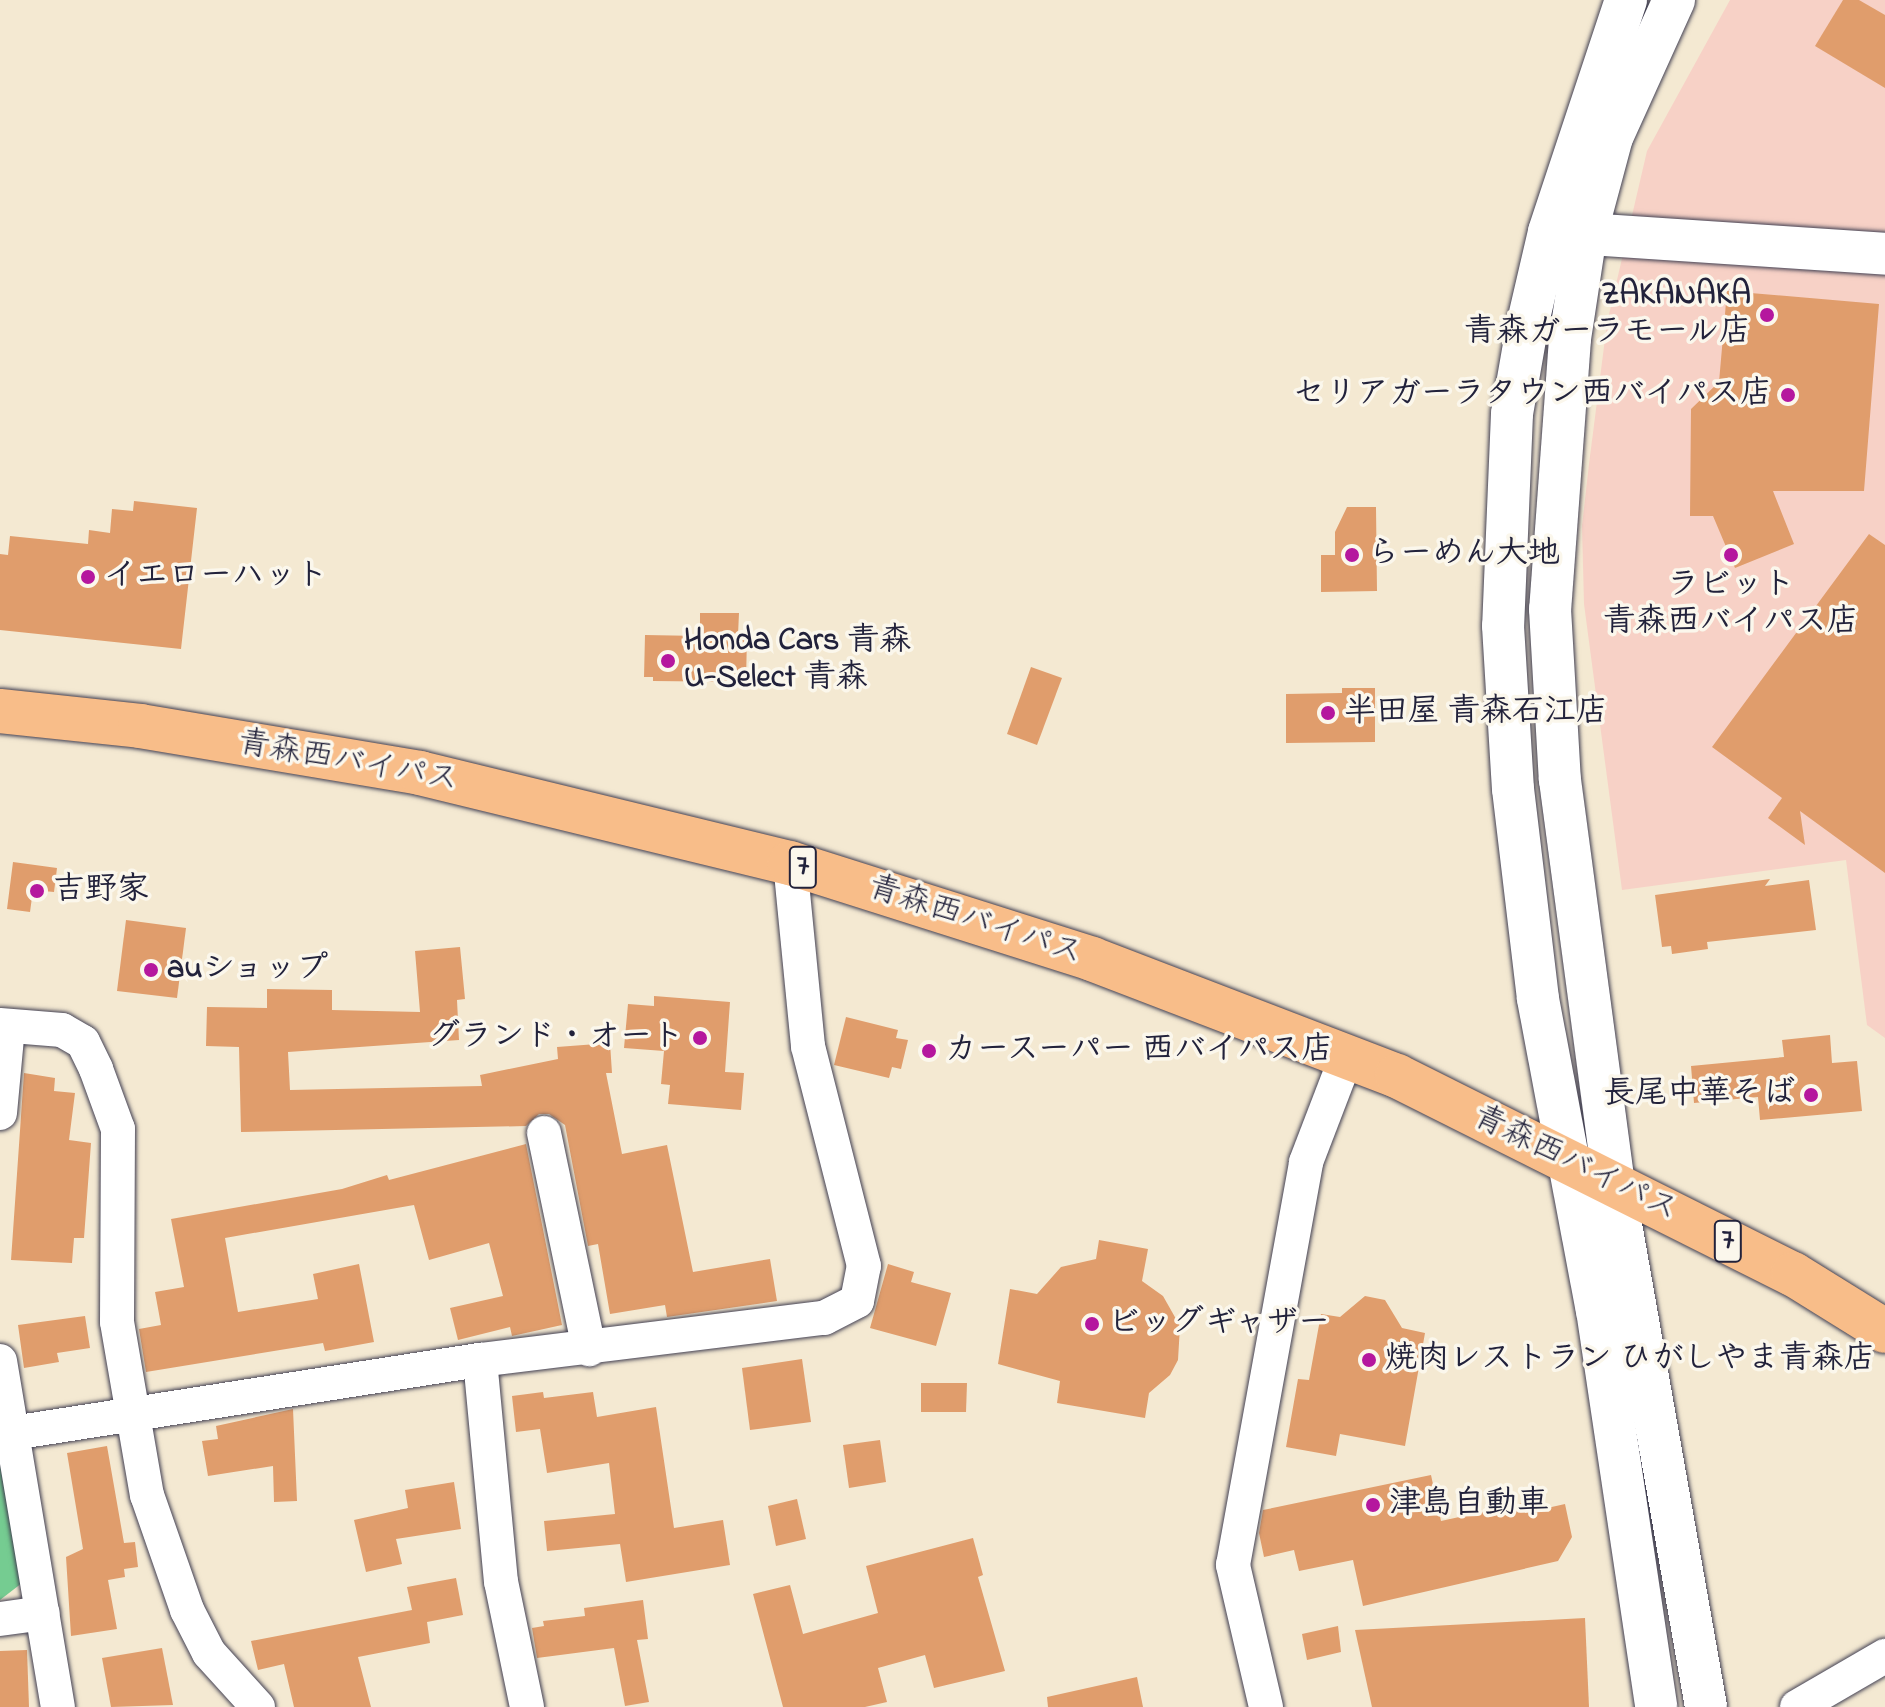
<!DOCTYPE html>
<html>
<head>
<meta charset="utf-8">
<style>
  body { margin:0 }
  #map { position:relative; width:1885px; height:1707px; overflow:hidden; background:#f4e9d2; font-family:"Indie Flower","Klee One",sans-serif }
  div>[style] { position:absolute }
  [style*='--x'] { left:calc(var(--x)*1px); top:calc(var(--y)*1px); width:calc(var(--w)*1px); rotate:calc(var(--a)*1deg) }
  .built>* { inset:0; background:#f7d1c6 }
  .green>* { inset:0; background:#75cc91 }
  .building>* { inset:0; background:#e09d6c }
  .roads { filter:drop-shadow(0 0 2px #424052) drop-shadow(0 0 2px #424052) }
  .minor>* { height:34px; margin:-17px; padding:0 17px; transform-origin:17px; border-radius:17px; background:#fff }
  .tertiary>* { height:42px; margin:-21px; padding:0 21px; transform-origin:21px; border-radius:21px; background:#fff }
  .trunk>* { height:44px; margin:-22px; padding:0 22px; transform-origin:22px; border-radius:22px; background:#f8bd89 }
  .dots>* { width:22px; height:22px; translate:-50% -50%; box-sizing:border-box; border:4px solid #fbf7ec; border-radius:50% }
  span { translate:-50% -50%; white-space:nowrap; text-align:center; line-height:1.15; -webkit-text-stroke:7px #fbf7ec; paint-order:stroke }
  .shield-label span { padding:2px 6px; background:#fbf7ec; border:2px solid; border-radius:6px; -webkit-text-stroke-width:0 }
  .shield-label { font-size:30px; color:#22223b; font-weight:700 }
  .poi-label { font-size:32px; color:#22223b; font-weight:700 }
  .right { translate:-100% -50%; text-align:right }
  .left { translate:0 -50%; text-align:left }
  .street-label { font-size:32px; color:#22223b }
</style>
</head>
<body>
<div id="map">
  <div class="built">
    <div style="clip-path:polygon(1730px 0,1885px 0,1885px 1038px,1867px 1025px,1846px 860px,1622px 890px,1584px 604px,1582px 526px,1589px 464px,1607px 323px,1647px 151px)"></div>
  </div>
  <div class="green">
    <div style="clip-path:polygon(0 1464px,22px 1583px,0 1600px)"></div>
  </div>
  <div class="building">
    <div style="clip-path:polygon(1843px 0,1859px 0,1885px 15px,1885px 88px,1815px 46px)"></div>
    <div style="clip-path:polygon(1727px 291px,1879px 304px,1864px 491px,1773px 491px,1794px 544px,1735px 568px,1713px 516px,1690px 516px,1691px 409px,1719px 382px)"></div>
    <div style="clip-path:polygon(134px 501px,197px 508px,181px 649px,0 630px,0 554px,8px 555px,10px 536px,88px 544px,89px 530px,110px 533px,112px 509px,133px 511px)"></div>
    <div style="clip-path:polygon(1347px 507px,1376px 507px,1377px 591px,1321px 592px,1321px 555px,1335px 555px,1335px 532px)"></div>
    <div style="clip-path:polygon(1869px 534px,1885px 545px,1885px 873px,1800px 811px,1805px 845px,1768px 818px,1782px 798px,1712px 747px)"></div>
    <div style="clip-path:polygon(700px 613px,739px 613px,738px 635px,747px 635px,746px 682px,653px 681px,653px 677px,644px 677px,645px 635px,700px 636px)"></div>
    <div style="clip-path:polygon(1031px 667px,1062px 678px,1037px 745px,1007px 734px)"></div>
    <div style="clip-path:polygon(1342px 688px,1375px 688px,1375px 742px,1286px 743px,1286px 694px,1342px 693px)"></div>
    <div style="clip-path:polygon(13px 862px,57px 868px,54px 892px,33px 890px,30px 912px,7px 909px)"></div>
    <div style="clip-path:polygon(1770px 879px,1765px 886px,1809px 880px,1816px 930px,1707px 942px,1708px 949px,1672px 954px,1671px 946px,1662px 947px,1655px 895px)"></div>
    <div style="clip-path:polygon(126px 920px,186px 928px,177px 998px,117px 991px)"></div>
    <div style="clip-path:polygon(460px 947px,465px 999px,457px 1000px,459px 1040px,288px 1052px,290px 1090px,482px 1086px,480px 1075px,558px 1059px,557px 1047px,610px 1043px,612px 1073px,606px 1073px,622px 1154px,667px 1145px,693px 1272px,770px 1259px,777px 1301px,667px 1317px,665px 1305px,610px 1314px,598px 1244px,588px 1246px,565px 1125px,549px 1114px,539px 1114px,526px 1126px,241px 1132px,239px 1047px,206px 1046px,207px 1007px,267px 1008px,267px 989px,332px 990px,332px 1010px,420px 1012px,415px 951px)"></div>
    <div style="clip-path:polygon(654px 996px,730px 1002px,725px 1072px,744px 1073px,741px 1110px,668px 1104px,670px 1085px,661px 1084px,664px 1051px,624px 1048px,628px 1004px,654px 1006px)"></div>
    <div style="clip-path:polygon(846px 1017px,898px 1030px,896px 1038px,908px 1040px,901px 1069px,892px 1067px,889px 1078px,834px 1065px)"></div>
    <div style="clip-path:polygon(1830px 1035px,1832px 1063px,1857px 1061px,1862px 1111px,1760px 1120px,1758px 1097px,1694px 1103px,1691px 1066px,1784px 1057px,1782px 1040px)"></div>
    <div style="clip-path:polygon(24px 1073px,55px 1078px,54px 1091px,75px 1093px,69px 1140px,91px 1143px,84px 1238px,74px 1238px,72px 1263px,11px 1260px)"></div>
    <div style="clip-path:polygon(526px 1144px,562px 1325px,512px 1336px,510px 1327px,458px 1340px,450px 1308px,503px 1296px,489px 1243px,429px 1260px,414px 1205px,225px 1238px,238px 1312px,318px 1299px,313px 1274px,359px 1264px,374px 1342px,325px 1351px,323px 1343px,146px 1372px,139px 1329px,161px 1325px,155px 1292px,184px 1287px,171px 1219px,342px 1189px,387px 1175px,389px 1180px)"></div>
    <div style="clip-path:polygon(1099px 1240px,1148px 1249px,1142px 1281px,1163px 1296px,1180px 1326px,1178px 1360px,1170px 1375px,1149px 1393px,1145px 1418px,1057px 1403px,1060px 1381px,998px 1364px,1010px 1289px,1037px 1294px,1061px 1267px,1096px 1259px)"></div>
    <div style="clip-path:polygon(888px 1264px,914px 1272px,911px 1282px,951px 1293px,936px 1346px,870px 1328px)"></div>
    <div style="clip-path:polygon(1365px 1296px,1385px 1300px,1402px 1328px,1425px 1333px,1405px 1446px,1340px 1434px,1336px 1456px,1286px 1447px,1298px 1379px,1309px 1380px,1321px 1314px,1340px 1317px)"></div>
    <div style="clip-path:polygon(85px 1316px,90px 1348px,57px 1353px,59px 1362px,24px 1368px,18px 1325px)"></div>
    <div style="clip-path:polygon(802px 1359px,811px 1422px,750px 1430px,742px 1368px)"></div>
    <div style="clip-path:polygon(921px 1383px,967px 1383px,966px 1412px,921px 1412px)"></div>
    <div style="clip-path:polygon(543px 1392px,544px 1398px,593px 1392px,597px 1417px,656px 1407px,674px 1528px,723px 1520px,730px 1565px,626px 1582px,620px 1544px,547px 1551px,544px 1521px,615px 1514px,609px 1463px,547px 1473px,540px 1429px,516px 1432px,512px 1396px)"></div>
    <div style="clip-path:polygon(293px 1409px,297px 1501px,274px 1502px,273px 1466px,208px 1476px,202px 1441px,218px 1439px,216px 1426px)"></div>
    <div style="clip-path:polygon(880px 1440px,886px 1482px,849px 1488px,843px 1445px)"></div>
    <div style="clip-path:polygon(107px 1446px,124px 1543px,135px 1542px,138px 1567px,124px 1569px,125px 1577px,108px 1580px,117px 1629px,71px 1636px,66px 1557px,83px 1549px,67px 1453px)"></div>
    <div style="clip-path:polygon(1431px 1475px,1441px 1521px,1523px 1503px,1525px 1513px,1565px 1504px,1572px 1537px,1558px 1561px,1363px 1606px,1353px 1560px,1299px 1571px,1294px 1550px,1264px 1557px,1259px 1533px,1263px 1510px)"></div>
    <div style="clip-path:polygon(454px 1482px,461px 1529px,396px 1539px,402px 1564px,366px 1572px,354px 1520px,408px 1508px,405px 1490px)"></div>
    <div style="clip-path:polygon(797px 1499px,806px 1539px,776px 1546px,768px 1506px)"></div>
    <div style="clip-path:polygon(973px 1538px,983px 1575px,978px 1577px,1005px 1671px,934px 1688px,925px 1655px,878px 1668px,887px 1702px,865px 1707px,783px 1707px,753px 1594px,790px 1585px,803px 1634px,878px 1613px,866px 1566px)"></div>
    <div style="clip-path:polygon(456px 1578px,463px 1615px,427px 1622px,430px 1643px,358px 1657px,371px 1707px,294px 1707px,284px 1664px,258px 1670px,251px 1641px,412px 1610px,407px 1587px)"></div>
    <div style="clip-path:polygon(643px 1600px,648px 1639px,637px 1640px,649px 1702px,625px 1706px,614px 1648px,537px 1658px,532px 1628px,544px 1626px,543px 1621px,585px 1616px,584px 1608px)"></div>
    <div style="clip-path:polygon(1585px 1618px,1589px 1707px,1372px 1707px,1355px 1630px)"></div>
    <div style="clip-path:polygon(1338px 1626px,1341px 1652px,1307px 1660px,1302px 1634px)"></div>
    <div style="clip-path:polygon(162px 1648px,173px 1705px,111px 1707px,102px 1658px)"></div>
    <div style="clip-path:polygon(27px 1650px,29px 1707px,0 1707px,0 1651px)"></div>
    <div style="clip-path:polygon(1137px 1677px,1143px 1707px,1048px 1707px,1047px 1697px)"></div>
  </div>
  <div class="roads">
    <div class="minor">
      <div style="--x:0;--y:1025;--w:62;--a:4.6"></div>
      <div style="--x:62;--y:1030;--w:24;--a:30"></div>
      <div style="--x:83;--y:1042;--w:30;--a:64"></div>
      <div style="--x:96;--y:1069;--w:64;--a:69.9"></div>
      <div style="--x:118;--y:1129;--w:193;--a:90.3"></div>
      <div style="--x:117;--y:1322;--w:176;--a:80.2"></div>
      <div style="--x:147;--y:1495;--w:122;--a:70.8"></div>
      <div style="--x:187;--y:1610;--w:48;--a:62.9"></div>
      <div style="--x:209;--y:1653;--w:73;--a:47.8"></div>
      <div style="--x:0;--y:1113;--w:87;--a:-84.7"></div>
      <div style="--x:544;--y:1133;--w:221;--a:78.2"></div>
      <div style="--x:0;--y:1361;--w:351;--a:80.5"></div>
      <div style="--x:0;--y:1435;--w:486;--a:-8.9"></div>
      <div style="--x:0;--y:1619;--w:43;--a:-7.9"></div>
      <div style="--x:527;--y:1707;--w:128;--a:-101.7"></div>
      <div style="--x:501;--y:1582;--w:223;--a:-95.4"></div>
      <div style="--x:480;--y:1360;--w:347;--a:-7"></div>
      <div style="--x:824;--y:1318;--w:37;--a:-27"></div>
      <div style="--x:857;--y:1301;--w:36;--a:-79"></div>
      <div style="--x:864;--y:1266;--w:227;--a:-104.3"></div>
      <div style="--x:808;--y:1046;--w:184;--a:-95.6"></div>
      <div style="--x:1266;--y:1707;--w:146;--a:-103.1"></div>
      <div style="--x:1233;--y:1565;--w:410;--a:-79.7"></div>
      <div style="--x:1306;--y:1162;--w:115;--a:-69"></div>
      <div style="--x:1797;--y:1707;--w:102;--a:-30.1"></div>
    </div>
    <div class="tertiary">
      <div style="--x:1626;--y:0;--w:244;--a:108.4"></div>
      <div style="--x:1549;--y:232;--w:92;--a:103.1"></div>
      <div style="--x:1528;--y:322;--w:93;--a:99.9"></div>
      <div style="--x:1512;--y:414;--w:212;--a:92.4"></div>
      <div style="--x:1503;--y:626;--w:163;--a:86.5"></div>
      <div style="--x:1513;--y:789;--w:211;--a:83.2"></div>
      <div style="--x:1538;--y:999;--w:317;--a:79.3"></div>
      <div style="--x:1597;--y:1310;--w:401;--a:81.5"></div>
      <div style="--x:1674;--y:0;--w:150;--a:114.3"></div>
      <div style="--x:1612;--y:137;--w:100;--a:105"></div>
      <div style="--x:1586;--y:234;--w:106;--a:98.7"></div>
      <div style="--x:1570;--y:339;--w:271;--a:94.2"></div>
      <div style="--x:1550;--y:609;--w:171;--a:86.7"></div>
      <div style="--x:1560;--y:780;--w:409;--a:82.4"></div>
      <div style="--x:1614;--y:1185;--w:530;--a:80"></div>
      <div style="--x:1558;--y:232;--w:328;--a:3.8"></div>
    </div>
    <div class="trunk">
      <div style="--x:0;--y:711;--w:141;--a:6.1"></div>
      <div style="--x:140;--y:726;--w:284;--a:9.5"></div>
      <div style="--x:420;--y:773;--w:381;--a:13.7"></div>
      <div style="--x:790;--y:863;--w:317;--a:17.6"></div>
      <div style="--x:1092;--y:959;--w:327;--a:21"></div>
      <div style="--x:1397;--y:1076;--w:443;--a:26.6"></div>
      <div style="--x:1793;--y:1274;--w:108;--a:31.8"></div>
    </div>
  </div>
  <div class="dots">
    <div style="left:1767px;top:315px;background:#b5179e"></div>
    <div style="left:1788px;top:395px;background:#b5179e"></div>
    <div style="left:1352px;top:555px;background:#b5179e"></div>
    <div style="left:1731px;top:555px;background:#b5179e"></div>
    <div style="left:88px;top:577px;background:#b5179e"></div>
    <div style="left:668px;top:661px;background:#b5179e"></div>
    <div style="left:1328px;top:713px;background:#b5179e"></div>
    <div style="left:37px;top:891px;background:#b5179e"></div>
    <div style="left:151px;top:970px;background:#b5179e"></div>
    <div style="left:700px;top:1038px;background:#b5179e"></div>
    <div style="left:929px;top:1051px;background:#b5179e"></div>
    <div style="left:1811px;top:1095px;background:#b5179e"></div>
    <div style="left:1092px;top:1324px;background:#b5179e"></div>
    <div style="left:1369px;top:1360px;background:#b5179e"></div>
    <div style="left:1373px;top:1505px;background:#b5179e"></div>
  </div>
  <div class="shield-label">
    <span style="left:803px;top:867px">7</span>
    <span style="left:1728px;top:1241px">7</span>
  </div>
  <div class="poi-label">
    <span class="right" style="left:1751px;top:315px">ZAKANAKA<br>青森ガーラモール店</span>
    <span class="right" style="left:1772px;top:395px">セリアガーラタウン西バイパス店</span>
    <span class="left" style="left:1368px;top:555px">らーめん大地</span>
    <span class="left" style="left:104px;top:577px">イエローハット</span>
    <span style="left:1731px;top:605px">ラビット<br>青森西バイパス店</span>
    <span class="left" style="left:684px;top:661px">Honda Cars 青森<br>U-Select 青森</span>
    <span class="left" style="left:1344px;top:713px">半田屋 青森石江店</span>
    <span class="left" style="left:53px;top:891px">吉野家</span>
    <span class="left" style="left:167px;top:970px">auショップ</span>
    <span class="right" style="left:684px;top:1038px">グランド・オート</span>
    <span class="left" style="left:945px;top:1051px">カースーパー 西バイパス店</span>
    <span class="right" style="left:1795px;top:1095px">長尾中華そば</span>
    <span class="left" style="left:1108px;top:1324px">ビッグギャザー</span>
    <span class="left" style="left:1385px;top:1360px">焼肉レストラン ひがしやま青森店</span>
    <span class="left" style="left:1389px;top:1505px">津島自動車</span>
  </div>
  <div class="street-label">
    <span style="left:348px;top:763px;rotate:10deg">青森西バイパス</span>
    <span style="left:975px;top:922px;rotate:18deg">青森西バイパス</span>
    <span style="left:1575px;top:1165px;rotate:26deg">青森西バイパス</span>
  </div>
</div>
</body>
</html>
